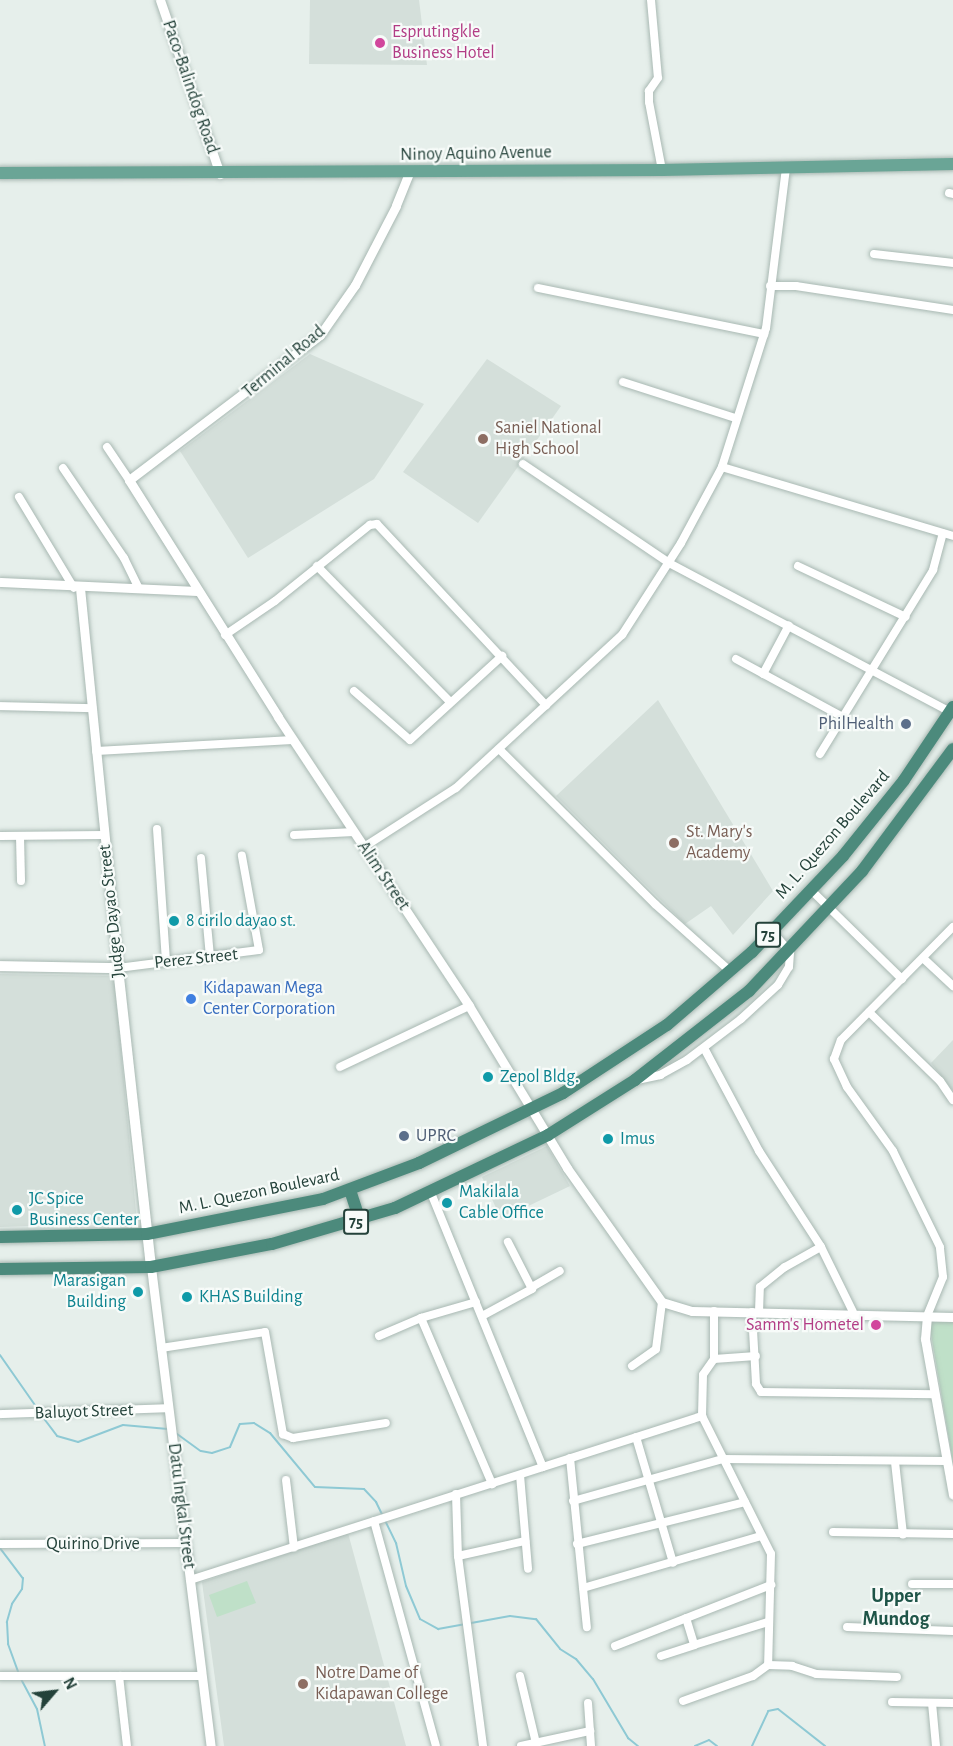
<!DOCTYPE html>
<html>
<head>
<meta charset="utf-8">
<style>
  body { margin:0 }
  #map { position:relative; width:953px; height:1746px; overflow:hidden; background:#e6efeb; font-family:"Alegreya Sans",sans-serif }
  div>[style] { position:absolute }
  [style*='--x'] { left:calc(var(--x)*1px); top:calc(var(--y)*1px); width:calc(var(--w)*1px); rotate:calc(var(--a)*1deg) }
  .built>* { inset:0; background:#d4dfda }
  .green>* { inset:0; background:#bfe0c8 }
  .stream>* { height:2px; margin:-1px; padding:0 1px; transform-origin:1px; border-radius:1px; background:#8ec9d4 }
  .roads { filter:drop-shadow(0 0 2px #a8b8b2) drop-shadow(0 0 2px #a8b8b2) }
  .minor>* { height:8px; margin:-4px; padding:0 4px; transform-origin:4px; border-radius:4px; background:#fff }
  .tertiary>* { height:9px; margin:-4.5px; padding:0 4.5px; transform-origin:4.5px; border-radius:4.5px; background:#fff }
  .secondary>* { height:10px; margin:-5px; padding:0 5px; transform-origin:5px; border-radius:5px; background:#fff }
  .primary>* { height:12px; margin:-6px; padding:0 6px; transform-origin:6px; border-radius:6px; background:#6aa596 }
  .trunk>* { height:12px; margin:-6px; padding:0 6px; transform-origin:6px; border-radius:6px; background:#4c8a7c }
  .dots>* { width:16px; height:16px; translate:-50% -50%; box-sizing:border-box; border:3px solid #f7fbf9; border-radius:50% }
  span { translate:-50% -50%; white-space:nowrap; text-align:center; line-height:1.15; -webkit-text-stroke:4.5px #f7fbf9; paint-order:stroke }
  .shield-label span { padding:2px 4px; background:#f7fbf9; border:2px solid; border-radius:4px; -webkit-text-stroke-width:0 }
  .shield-label { font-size:16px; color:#24423a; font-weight:700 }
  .hotel-label { font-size:18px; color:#b23c85 }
  .left { translate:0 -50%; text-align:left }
  .right { translate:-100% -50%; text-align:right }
  .street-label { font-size:18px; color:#24423a }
  .education-label { font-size:18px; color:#785e54 }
  .service-label { font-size:18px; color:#4e5e75 }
  .culture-label { font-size:18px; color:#0d838f }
  .shop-label { font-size:18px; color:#366cbe }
  .neighbourhood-label { font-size:20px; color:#1f5548; font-weight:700 }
  .north { position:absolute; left:24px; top:1662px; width:60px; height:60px; -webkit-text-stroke:4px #f7fbf9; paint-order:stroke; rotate:62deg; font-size:16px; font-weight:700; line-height:24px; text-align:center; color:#24423a }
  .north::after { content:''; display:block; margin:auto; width:21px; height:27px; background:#24423a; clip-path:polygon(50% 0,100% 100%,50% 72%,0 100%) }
</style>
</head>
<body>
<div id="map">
  <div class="built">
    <div style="clip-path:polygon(310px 0,419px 0,427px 65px,309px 64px)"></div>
    <div style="clip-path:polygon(310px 354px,424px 404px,374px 479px,248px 558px,180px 451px)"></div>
    <div style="clip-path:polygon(487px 359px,561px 406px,478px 523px,403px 472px)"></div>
    <div style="clip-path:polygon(658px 700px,773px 891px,733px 935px,711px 906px,685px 924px,556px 796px)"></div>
    <div style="clip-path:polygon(0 974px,114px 976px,137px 1222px,0 1227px)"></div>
    <div style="clip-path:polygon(953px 1040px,953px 1091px,931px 1063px)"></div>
    <div style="clip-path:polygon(547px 1146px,570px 1186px,501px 1219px,482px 1177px)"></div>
    <div style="clip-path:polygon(348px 1533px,406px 1746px,224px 1746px,202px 1582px)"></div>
  </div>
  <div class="green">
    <div style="clip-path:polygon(931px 1322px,953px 1322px,953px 1463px,931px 1334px)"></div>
    <div style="clip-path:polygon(247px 1581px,256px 1603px,217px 1617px,209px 1595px)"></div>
  </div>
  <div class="stream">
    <div style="--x:0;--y:1355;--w:68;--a:55.1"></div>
    <div style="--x:42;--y:1416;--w:25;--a:53"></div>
    <div style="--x:57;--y:1436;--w:22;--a:16"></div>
    <div style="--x:78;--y:1442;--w:48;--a:-20.7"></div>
    <div style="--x:123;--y:1425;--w:45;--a:5.1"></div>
    <div style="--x:173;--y:1431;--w:34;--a:36"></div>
    <div style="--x:201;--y:1451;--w:11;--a:10"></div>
    <div style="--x:212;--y:1453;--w:19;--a:-18"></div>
    <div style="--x:230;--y:1447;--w:25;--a:-67"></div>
    <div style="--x:240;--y:1424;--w:14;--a:-4"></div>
    <div style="--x:254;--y:1423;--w:19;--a:32"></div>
    <div style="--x:270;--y:1433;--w:70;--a:50.2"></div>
    <div style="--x:315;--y:1487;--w:49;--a:2.3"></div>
    <div style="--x:364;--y:1489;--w:18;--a:47"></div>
    <div style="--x:376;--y:1502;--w:46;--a:64"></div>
    <div style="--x:396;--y:1543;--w:44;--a:76.9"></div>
    <div style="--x:406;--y:1586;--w:36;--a:67"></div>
    <div style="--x:420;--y:1619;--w:21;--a:29"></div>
    <div style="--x:438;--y:1629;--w:73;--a:-10.2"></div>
    <div style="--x:510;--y:1616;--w:26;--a:7"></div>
    <div style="--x:536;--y:1619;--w:38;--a:51"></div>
    <div style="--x:560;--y:1649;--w:19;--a:32"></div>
    <div style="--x:576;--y:1659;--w:26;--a:50"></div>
    <div style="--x:593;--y:1679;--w:69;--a:59.3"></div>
    <div style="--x:628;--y:1738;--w:13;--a:39"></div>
    <div style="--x:0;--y:1548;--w:38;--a:53"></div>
    <div style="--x:23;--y:1578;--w:11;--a:95"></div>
    <div style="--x:22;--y:1589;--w:18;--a:124"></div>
    <div style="--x:12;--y:1604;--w:19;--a:106"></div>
    <div style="--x:7;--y:1622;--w:22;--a:87"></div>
    <div style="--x:8;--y:1644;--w:32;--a:70"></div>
    <div style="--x:21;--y:1679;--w:34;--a:62"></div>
    <div style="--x:37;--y:1709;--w:38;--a:78"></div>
    <div style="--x:695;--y:1746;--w:15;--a:-23"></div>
    <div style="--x:709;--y:1740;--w:10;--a:37"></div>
    <div style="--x:752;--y:1746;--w:38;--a:-65"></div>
    <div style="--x:768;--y:1711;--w:10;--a:-11"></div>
    <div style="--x:778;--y:1709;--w:60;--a:38.2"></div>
  </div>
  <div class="roads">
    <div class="minor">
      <div style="--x:651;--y:0;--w:78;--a:84.9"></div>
      <div style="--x:658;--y:78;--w:16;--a:125"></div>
      <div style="--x:649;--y:91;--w:11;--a:90"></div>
      <div style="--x:649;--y:102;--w:69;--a:79.2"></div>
      <div style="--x:786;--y:168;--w:161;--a:97.1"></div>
      <div style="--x:766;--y:328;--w:146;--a:107.6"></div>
      <div style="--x:722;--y:467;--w:241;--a:16.6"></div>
      <div style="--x:949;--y:193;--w:4;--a:14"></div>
      <div style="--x:874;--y:254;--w:80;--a:6.5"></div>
      <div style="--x:770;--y:286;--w:26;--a:0"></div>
      <div style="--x:796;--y:286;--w:159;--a:8.7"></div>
      <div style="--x:538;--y:288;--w:231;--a:11.5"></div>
      <div style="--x:623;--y:382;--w:118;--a:17.8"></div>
      <div style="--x:107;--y:447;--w:40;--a:56"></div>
      <div style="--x:523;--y:464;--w:176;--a:34.1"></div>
      <div style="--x:669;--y:563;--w:320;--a:27.9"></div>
      <div style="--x:63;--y:468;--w:109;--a:55.9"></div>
      <div style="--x:124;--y:558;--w:32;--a:64"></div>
      <div style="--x:19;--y:497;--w:106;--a:58.9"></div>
      <div style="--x:317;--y:566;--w:189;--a:45.6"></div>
      <div style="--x:798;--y:566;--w:119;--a:25.3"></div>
      <div style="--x:225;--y:635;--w:60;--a:-34.2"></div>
      <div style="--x:275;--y:601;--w:122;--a:-38.7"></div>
      <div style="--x:370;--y:525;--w:7;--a:-8"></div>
      <div style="--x:377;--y:524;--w:248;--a:47"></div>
      <div style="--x:736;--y:659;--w:122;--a:28.5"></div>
      <div style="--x:763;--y:674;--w:55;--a:-62"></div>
      <div style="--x:354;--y:691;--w:74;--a:41.2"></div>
      <div style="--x:410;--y:740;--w:125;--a:-42.4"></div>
      <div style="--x:0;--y:706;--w:91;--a:1.3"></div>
      <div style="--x:499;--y:749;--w:220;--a:44.8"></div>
      <div style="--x:655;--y:904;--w:102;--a:41.8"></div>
      <div style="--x:96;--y:751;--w:197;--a:-3.2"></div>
      <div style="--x:820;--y:754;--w:216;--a:-58.4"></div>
      <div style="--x:933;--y:570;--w:38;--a:-75"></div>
      <div style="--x:157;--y:829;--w:132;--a:86.1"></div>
      <div style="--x:294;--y:835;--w:60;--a:-2.9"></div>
      <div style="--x:0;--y:836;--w:104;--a:-0.6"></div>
      <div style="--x:20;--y:836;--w:45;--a:88.7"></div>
      <div style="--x:364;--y:847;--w:109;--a:-32.7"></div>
      <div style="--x:456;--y:788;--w:226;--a:-42.7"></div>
      <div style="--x:622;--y:635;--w:109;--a:-57.3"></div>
      <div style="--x:681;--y:543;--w:86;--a:-61.7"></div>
      <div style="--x:201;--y:858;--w:99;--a:84.8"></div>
      <div style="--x:812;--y:891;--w:126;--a:44.4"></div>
      <div style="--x:924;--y:959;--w:40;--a:43"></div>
      <div style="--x:118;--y:968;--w:142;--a:-7.3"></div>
      <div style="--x:259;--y:950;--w:96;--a:-100.3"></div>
      <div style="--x:869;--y:1012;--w:99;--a:44.2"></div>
      <div style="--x:940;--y:1081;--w:23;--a:56"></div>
      <div style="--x:704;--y:1048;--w:117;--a:61.9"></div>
      <div style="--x:759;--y:1151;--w:114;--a:57.1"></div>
      <div style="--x:821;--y:1247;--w:72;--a:63.8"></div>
      <div style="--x:340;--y:1067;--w:143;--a:-25.3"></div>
      <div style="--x:637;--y:1080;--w:24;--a:-12"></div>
      <div style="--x:660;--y:1075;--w:31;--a:-29"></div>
      <div style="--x:687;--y:1060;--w:68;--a:-37.2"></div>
      <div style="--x:741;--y:1019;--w:50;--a:-42.6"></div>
      <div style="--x:778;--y:985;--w:21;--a:-59"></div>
      <div style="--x:789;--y:967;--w:15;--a:-86"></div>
      <div style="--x:790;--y:952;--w:28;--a:-131"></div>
      <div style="--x:431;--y:1193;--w:296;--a:67.8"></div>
      <div style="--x:532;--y:1287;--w:32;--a:-30"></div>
      <div style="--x:476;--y:1302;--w:57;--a:163.8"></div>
      <div style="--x:421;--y:1318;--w:181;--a:66.8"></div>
      <div style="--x:714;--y:1311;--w:48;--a:90"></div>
      <div style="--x:714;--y:1359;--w:19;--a:125"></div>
      <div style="--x:703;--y:1375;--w:41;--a:91.4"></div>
      <div style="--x:702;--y:1416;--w:154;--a:63.4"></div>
      <div style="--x:771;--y:1554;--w:111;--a:91.5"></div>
      <div style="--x:752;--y:1312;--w:72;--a:86.8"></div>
      <div style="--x:756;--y:1384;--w:9;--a:58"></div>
      <div style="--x:761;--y:1392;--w:174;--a:0.7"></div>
      <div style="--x:759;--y:1312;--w:25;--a:-88"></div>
      <div style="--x:760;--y:1287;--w:32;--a:-39"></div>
      <div style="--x:785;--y:1267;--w:41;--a:-29.1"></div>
      <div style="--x:482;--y:1316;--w:57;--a:-28.4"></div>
      <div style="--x:532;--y:1289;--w:53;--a:-117.1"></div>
      <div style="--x:927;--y:1316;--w:42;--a:-67.7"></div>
      <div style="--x:943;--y:1277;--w:30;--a:-96"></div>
      <div style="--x:940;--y:1247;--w:107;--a:-116.1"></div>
      <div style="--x:893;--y:1151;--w:79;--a:-125.7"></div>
      <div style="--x:847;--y:1087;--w:31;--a:-115"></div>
      <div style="--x:834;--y:1059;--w:20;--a:-70"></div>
      <div style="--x:841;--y:1040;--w:159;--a:-45.3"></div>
      <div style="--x:379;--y:1336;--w:46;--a:-23.2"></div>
      <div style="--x:161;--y:1348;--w:105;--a:-8.7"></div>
      <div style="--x:265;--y:1332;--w:104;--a:80"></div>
      <div style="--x:283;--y:1434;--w:11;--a:22"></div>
      <div style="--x:293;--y:1438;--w:94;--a:-9.2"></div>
      <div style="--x:714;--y:1359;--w:42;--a:-4.1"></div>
      <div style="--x:632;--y:1366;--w:29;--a:-35"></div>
      <div style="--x:656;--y:1349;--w:47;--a:-82.7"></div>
      <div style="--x:0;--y:1414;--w:169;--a:-2"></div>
      <div style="--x:636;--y:1437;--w:131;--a:73.6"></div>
      <div style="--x:570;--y:1458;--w:170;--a:84.3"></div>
      <div style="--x:895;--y:1462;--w:73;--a:83.7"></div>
      <div style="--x:520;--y:1475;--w:94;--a:85.1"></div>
      <div style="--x:286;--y:1480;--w:68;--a:83.3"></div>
      <div style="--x:456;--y:1494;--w:62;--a:88.2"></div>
      <div style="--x:458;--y:1556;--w:192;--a:82.5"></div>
      <div style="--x:573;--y:1501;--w:155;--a:-15.7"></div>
      <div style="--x:722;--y:1459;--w:225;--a:0.5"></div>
      <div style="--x:374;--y:1521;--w:233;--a:74.6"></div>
      <div style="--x:833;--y:1532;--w:120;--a:1"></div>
      <div style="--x:0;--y:1544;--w:186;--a:-0.3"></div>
      <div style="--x:577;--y:1544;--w:173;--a:-14"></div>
      <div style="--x:458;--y:1556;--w:69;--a:-12.6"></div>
      <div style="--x:190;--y:1580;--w:538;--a:-17.76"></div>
      <div style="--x:912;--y:1584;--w:41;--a:0"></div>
      <div style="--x:583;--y:1588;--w:185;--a:-16.3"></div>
      <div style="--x:686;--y:1618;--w:28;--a:73"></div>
      <div style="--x:694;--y:1645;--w:77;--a:-17.3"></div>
      <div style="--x:847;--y:1627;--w:106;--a:2.2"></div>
      <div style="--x:615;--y:1646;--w:168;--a:-21.4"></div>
      <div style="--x:661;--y:1656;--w:35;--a:-18"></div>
      <div style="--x:0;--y:1676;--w:202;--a:0"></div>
      <div style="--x:119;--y:1676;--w:70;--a:83.5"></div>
      <div style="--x:520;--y:1676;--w:69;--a:76.6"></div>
      <div style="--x:683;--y:1701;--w:74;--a:-19.7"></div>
      <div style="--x:753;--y:1676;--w:19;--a:-36"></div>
      <div style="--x:768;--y:1665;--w:24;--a:2"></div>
      <div style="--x:792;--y:1666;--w:25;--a:18"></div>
      <div style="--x:816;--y:1674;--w:81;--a:2.1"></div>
      <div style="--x:892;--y:1702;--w:61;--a:0.9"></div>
      <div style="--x:588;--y:1703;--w:43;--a:86"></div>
      <div style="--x:932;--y:1703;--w:43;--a:84.7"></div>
      <div style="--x:521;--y:1746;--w:71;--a:-12.3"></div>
    </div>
    <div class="tertiary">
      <div style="--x:160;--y:0;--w:184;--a:71"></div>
      <div style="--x:409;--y:173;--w:35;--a:112"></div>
      <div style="--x:396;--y:206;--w:89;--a:117.4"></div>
      <div style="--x:355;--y:285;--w:61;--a:125"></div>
      <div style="--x:320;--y:335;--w:240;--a:142.8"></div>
      <div style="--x:129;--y:480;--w:280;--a:57.8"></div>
      <div style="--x:278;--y:717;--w:346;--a:56.5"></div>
      <div style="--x:469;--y:1006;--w:189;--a:58.8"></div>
      <div style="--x:567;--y:1168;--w:164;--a:54.7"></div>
      <div style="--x:662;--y:1302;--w:31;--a:17"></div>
      <div style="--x:692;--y:1311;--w:261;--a:1.3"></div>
      <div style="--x:0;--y:582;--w:198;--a:2.6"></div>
      <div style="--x:80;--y:588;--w:382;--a:84.3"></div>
      <div style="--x:151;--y:1267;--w:483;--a:82.9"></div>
      <div style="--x:927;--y:1316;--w:23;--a:95"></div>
      <div style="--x:925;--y:1339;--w:158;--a:79.8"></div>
    </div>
    <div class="secondary">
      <div style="--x:0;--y:966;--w:118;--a:1"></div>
      <div style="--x:118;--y:968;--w:301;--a:83.7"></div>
    </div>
    <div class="primary">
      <div style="--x:0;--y:173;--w:662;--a:-0.26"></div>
      <div style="--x:662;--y:170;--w:291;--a:-1.2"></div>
    </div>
    <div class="trunk">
      <div style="--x:350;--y:1190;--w:32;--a:72"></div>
      <div style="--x:0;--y:1237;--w:147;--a:-1.2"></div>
      <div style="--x:147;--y:1234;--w:179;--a:-11.2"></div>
      <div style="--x:323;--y:1199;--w:103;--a:-20.6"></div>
      <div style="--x:419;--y:1163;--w:160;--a:-25.9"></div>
      <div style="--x:563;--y:1093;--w:124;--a:-33.2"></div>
      <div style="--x:667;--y:1025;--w:112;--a:-40.7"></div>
      <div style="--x:752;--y:952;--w:132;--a:-46.5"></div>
      <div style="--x:843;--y:856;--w:97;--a:-51.2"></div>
      <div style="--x:904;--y:780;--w:88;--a:-56.1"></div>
      <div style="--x:0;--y:1269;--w:151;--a:-0.8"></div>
      <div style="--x:151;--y:1267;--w:123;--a:-10.8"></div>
      <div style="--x:272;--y:1244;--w:128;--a:-16.3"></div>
      <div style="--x:395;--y:1208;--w:170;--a:-25.5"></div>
      <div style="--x:548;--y:1135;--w:103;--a:-32.3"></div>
      <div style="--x:635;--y:1080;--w:145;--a:-38"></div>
      <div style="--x:749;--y:991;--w:165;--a:-46.7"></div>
      <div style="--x:862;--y:871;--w:152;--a:-53.3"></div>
    </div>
  </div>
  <div class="dots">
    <div style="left:380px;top:43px;background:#d1479c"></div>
    <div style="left:483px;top:439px;background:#8d6e63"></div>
    <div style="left:906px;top:724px;background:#5c6f8a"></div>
    <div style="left:674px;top:843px;background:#8d6e63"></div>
    <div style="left:174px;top:921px;background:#0f9aa8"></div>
    <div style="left:191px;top:999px;background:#3f7fe0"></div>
    <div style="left:488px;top:1077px;background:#0f9aa8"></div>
    <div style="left:404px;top:1136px;background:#5c6f8a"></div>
    <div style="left:608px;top:1139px;background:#0f9aa8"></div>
    <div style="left:447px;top:1203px;background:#0f9aa8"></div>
    <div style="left:17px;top:1210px;background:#0f9aa8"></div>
    <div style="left:138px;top:1292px;background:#0f9aa8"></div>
    <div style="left:187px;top:1297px;background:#0f9aa8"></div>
    <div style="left:876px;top:1325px;background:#d1479c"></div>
    <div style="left:303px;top:1684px;background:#8d6e63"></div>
  </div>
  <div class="shield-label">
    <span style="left:768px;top:935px">75</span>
    <span style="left:356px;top:1222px">75</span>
  </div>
  <div class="hotel-label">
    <span class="left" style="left:392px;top:43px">Esprutingkle<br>Business Hotel</span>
    <span class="right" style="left:864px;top:1325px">Samm's Hometel</span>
  </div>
  <div class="street-label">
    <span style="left:190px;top:87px;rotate:71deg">Paco-Balindog Road</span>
    <span style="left:476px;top:154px;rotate:-1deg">Ninoy Aquino Avenue</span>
    <span style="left:284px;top:362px;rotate:-40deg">Terminal Road</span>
    <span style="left:833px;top:835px;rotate:-49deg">M. L. Quezon Boulevard</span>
    <span style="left:383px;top:876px;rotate:56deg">Alim Street</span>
    <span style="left:112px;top:911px;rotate:-96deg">Judge Dayao Street</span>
    <span style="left:196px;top:959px;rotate:-6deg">Perez Street</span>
    <span style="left:259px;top:1192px;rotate:-12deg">M. L. Quezon Boulevard</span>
    <span style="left:84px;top:1412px;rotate:-2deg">Baluyot Street</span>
    <span style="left:181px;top:1506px;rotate:83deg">Datu Ingkal Street</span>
    <span style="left:93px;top:1544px">Quirino Drive</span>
  </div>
  <div class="education-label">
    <span class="left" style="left:495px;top:439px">Saniel National<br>High School</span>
    <span class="left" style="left:686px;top:843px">St. Mary's<br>Academy</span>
    <span class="left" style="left:315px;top:1684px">Notre Dame of<br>Kidapawan College</span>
  </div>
  <div class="service-label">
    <span class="right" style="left:894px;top:724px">PhilHealth</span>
    <span class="left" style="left:416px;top:1136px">UPRC</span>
  </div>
  <div class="culture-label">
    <span class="left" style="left:186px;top:921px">8 cirilo dayao st.</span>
    <span class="left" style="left:500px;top:1077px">Zepol Bldg.</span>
    <span class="left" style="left:620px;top:1139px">Imus</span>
    <span class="left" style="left:459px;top:1203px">Makilala<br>Cable Office</span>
    <span class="left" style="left:29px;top:1210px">JC Spice<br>Business Center</span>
    <span class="right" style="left:126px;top:1292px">Marasigan<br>Building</span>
    <span class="left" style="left:199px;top:1297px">KHAS Building</span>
  </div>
  <div class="shop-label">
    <span class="left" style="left:203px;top:999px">Kidapawan Mega<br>Center Corporation</span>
  </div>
  <div class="neighbourhood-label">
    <span style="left:896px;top:1608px">Upper<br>Mundog</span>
  </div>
  <div class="north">N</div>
</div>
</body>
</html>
